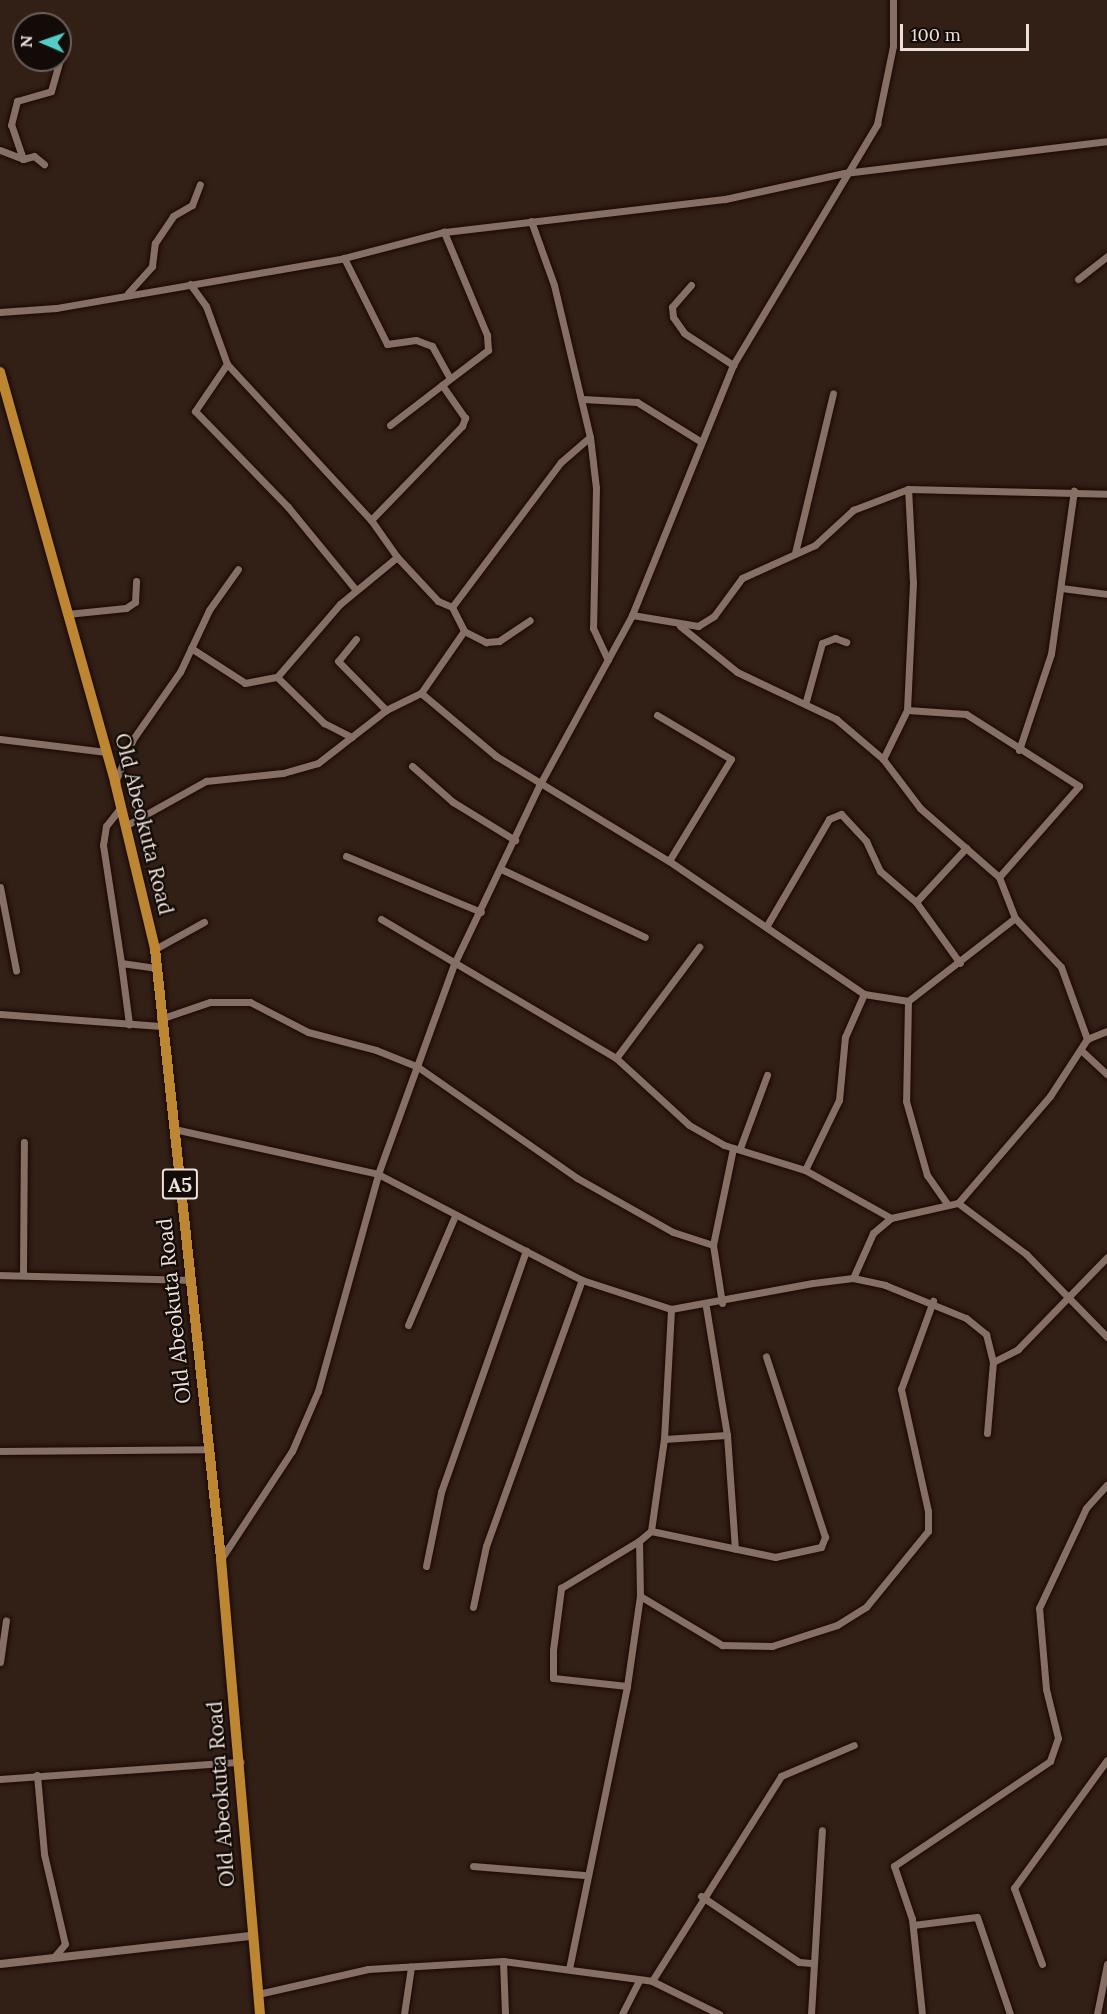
<!DOCTYPE html>
<html>
<head>
<meta charset="utf-8">
<style>
  body { margin:0 }
  #map { position:relative; width:1107px; height:2014px; overflow:hidden; background:#321f16; font-family:Lora,serif }
  div>[style] { position:absolute }
  [style*='--x'] { left:calc(var(--x)*1px); top:calc(var(--y)*1px); width:calc(var(--w)*1px); rotate:calc(var(--a)*1deg) }
  .roads { filter:drop-shadow(0 0 2px #190802) drop-shadow(0 0 2px #190802) }
  .minor>* { height:7px; margin:-3.5px; padding:0 3.5px; transform-origin:3.5px; border-radius:3.5px; background:#866f64 }
  .tertiary>* { height:8px; margin:-4px; padding:0 4px; transform-origin:4px; border-radius:4px; background:#866f64 }
  .trunk>* { height:10px; margin:-5px; padding:0 5px; transform-origin:5px; border-radius:5px; background:#bc8632 }
  span { translate:-50% -50%; white-space:nowrap; text-align:center; line-height:1.15; -webkit-text-stroke:4.5px #130b07; paint-order:stroke }
  .shield-label span { padding:2px 4px; background:#130b07; border:2px solid; border-radius:4px; -webkit-text-stroke-width:0 }
  .shield-label { font-size:20px; color:#ede0da; font-weight:700 }
  .street-label { font-size:21px; color:#ede0da }
  .north { position:absolute; left:12px; top:12px; width:60px; height:60px; box-sizing:border-box; background:#130b07; border:2px solid #6a605b; border-radius:50%; rotate:272deg; font-size:16px; font-weight:700; line-height:24px; text-align:center; color:#ede0da }
  .north::after { content:''; display:block; margin:auto; width:21px; height:27px; background:#54cdc7; clip-path:polygon(50% 0,100% 100%,50% 72%,0 100%) }
  .scale { position:absolute; left:900px; top:24px; width:129px; height:27px; box-sizing:border-box; border:3px solid #ede0da; border-top:0; padding-left:8px; font-size:18px; line-height:21px; white-space:nowrap; color:#ede0da; -webkit-text-stroke:4px #130b07; paint-order:stroke }
</style>
</head>
<body>
<div id="map">
  <div class="roads">
    <div class="minor">
      <div style="--x:0;--y:150;--w:25;--a:21"></div>
      <div style="--x:23;--y:159;--w:11;--a:-15"></div>
      <div style="--x:34;--y:156;--w:13;--a:39"></div>
      <div style="--x:23;--y:159;--w:36;--a:-109"></div>
      <div style="--x:11;--y:125;--w:25;--a:-76"></div>
      <div style="--x:17;--y:101;--w:35;--a:-16"></div>
      <div style="--x:51;--y:91;--w:44;--a:-74.1"></div>
      <div style="--x:531;--y:221;--w:68;--a:70.2"></div>
      <div style="--x:554;--y:285;--w:156;--a:76.7"></div>
      <div style="--x:590;--y:437;--w:51;--a:83.3"></div>
      <div style="--x:596;--y:488;--w:140;--a:91.2"></div>
      <div style="--x:593;--y:628;--w:35;--a:65"></div>
      <div style="--x:344;--y:258;--w:96;--a:63.4"></div>
      <div style="--x:387;--y:344;--w:29;--a:-8"></div>
      <div style="--x:416;--y:340;--w:17;--a:21"></div>
      <div style="--x:432;--y:346;--w:37;--a:61"></div>
      <div style="--x:1078;--y:279;--w:37;--a:-38"></div>
      <div style="--x:190;--y:284;--w:27;--a:54"></div>
      <div style="--x:206;--y:306;--w:62;--a:70.1"></div>
      <div style="--x:227;--y:364;--w:212;--a:47.3"></div>
      <div style="--x:371;--y:520;--w:45;--a:54.9"></div>
      <div style="--x:397;--y:557;--w:60;--a:47"></div>
      <div style="--x:438;--y:601;--w:15;--a:23"></div>
      <div style="--x:452;--y:607;--w:27;--a:63"></div>
      <div style="--x:464;--y:631;--w:25;--a:27"></div>
      <div style="--x:486;--y:642;--w:13;--a:-4"></div>
      <div style="--x:499;--y:641;--w:37;--a:-34"></div>
      <div style="--x:691;--y:285;--w:29;--a:131"></div>
      <div style="--x:672;--y:307;--w:10;--a:84"></div>
      <div style="--x:673;--y:317;--w:19;--a:55"></div>
      <div style="--x:684;--y:333;--w:59;--a:33.1"></div>
      <div style="--x:128;--y:293;--w:36;--a:-48"></div>
      <div style="--x:152;--y:266;--w:23;--a:-83"></div>
      <div style="--x:155;--y:243;--w:32;--a:-56"></div>
      <div style="--x:173;--y:216;--w:22;--a:-30"></div>
      <div style="--x:192;--y:205;--w:22;--a:-69"></div>
      <div style="--x:0;--y:312;--w:56;--a:-4.1"></div>
      <div style="--x:56;--y:308;--w:292;--a:-9.8"></div>
      <div style="--x:344;--y:258;--w:103;--a:-14.6"></div>
      <div style="--x:444;--y:232;--w:283;--a:-6.7"></div>
      <div style="--x:725;--y:199;--w:122;--a:-12.3"></div>
      <div style="--x:844;--y:173;--w:265;--a:-6.9"></div>
      <div style="--x:227;--y:364;--w:57;--a:124.2"></div>
      <div style="--x:195;--y:411;--w:134;--a:45.9"></div>
      <div style="--x:288;--y:507;--w:106;--a:50.7"></div>
      <div style="--x:583;--y:399;--w:54;--a:3.2"></div>
      <div style="--x:637;--y:402;--w:74;--a:31.8"></div>
      <div style="--x:390;--y:425;--w:66;--a:-37.6"></div>
      <div style="--x:371;--y:520;--w:131;--a:-45.9"></div>
      <div style="--x:462;--y:426;--w:9;--a:-69"></div>
      <div style="--x:465;--y:418;--w:40;--a:-124.9"></div>
      <div style="--x:442;--y:385;--w:58;--a:-37.3"></div>
      <div style="--x:488;--y:350;--w:15;--a:-94"></div>
      <div style="--x:487;--y:335;--w:112;--a:-112.7"></div>
      <div style="--x:795;--y:553;--w:164;--a:-76.6"></div>
      <div style="--x:1061;--y:588;--w:46;--a:7.4"></div>
      <div style="--x:452;--y:607;--w:181;--a:-53.1"></div>
      <div style="--x:561;--y:462;--w:38;--a:-41"></div>
      <div style="--x:67;--y:614;--w:59;--a:-5.8"></div>
      <div style="--x:126;--y:608;--w:11;--a:-34"></div>
      <div style="--x:135;--y:602;--w:21;--a:-87"></div>
      <div style="--x:632;--y:615;--w:67;--a:9.5"></div>
      <div style="--x:698;--y:626;--w:19;--a:-32"></div>
      <div style="--x:714;--y:616;--w:47;--a:-53.6"></div>
      <div style="--x:742;--y:578;--w:80;--a:-24.3"></div>
      <div style="--x:815;--y:545;--w:52;--a:-42.6"></div>
      <div style="--x:853;--y:510;--w:59;--a:-20.9"></div>
      <div style="--x:908;--y:489;--w:199;--a:1.4"></div>
      <div style="--x:680;--y:626;--w:73;--a:38.9"></div>
      <div style="--x:737;--y:672;--w:110;--a:25.4"></div>
      <div style="--x:836;--y:719;--w:62;--a:40.4"></div>
      <div style="--x:883;--y:759;--w:61;--a:52.9"></div>
      <div style="--x:920;--y:808;--w:105;--a:41.1"></div>
      <div style="--x:999;--y:877;--w:44;--a:68.7"></div>
      <div style="--x:1015;--y:918;--w:67;--a:46.8"></div>
      <div style="--x:1061;--y:967;--w:77;--a:70.1"></div>
      <div style="--x:356;--y:639;--w:28;--a:129"></div>
      <div style="--x:338;--y:661;--w:69;--a:45.6"></div>
      <div style="--x:191;--y:648;--w:64;--a:32.9"></div>
      <div style="--x:245;--y:683;--w:33;--a:-11"></div>
      <div style="--x:277;--y:677;--w:96;--a:-49.2"></div>
      <div style="--x:340;--y:604;--w:74;--a:-39.5"></div>
      <div style="--x:277;--y:677;--w:66;--a:44.4"></div>
      <div style="--x:324;--y:723;--w:31;--a:27"></div>
      <div style="--x:421;--y:693;--w:98;--a:40"></div>
      <div style="--x:496;--y:756;--w:202;--a:31.3"></div>
      <div style="--x:669;--y:861;--w:236;--a:34.3"></div>
      <div style="--x:864;--y:994;--w:45;--a:9"></div>
      <div style="--x:908;--y:1001;--w:135;--a:-37.8"></div>
      <div style="--x:806;--y:701;--w:60;--a:-74.6"></div>
      <div style="--x:822;--y:643;--w:14;--a:-21"></div>
      <div style="--x:835;--y:638;--w:12;--a:20"></div>
      <div style="--x:907;--y:710;--w:59;--a:3.9"></div>
      <div style="--x:966;--y:714;--w:134;--a:32.5"></div>
      <div style="--x:1079;--y:786;--w:121;--a:131.3"></div>
      <div style="--x:657;--y:715;--w:86;--a:30.7"></div>
      <div style="--x:731;--y:759;--w:119;--a:121.3"></div>
      <div style="--x:0;--y:739;--w:107;--a:7"></div>
      <div style="--x:1019;--y:750;--w:101;--a:-71.6"></div>
      <div style="--x:1051;--y:654;--w:165;--a:-82"></div>
      <div style="--x:883;--y:759;--w:55;--a:-63.9"></div>
      <div style="--x:907;--y:710;--w:127;--a:-87.3"></div>
      <div style="--x:913;--y:583;--w:94;--a:-93"></div>
      <div style="--x:412;--y:766;--w:55;--a:41.3"></div>
      <div style="--x:453;--y:802;--w:73;--a:31.5"></div>
      <div style="--x:116;--y:780;--w:44;--a:-67.5"></div>
      <div style="--x:133;--y:739;--w:82;--a:-55"></div>
      <div style="--x:180;--y:672;--w:68;--a:-64.9"></div>
      <div style="--x:209;--y:610;--w:50;--a:-54.7"></div>
      <div style="--x:121;--y:807;--w:24;--a:128"></div>
      <div style="--x:106;--y:826;--w:19;--a:99"></div>
      <div style="--x:103;--y:845;--w:119;--a:81.3"></div>
      <div style="--x:121;--y:963;--w:35;--a:8"></div>
      <div style="--x:125;--y:826;--w:93;--a:-29.1"></div>
      <div style="--x:206;--y:781;--w:77;--a:-5.9"></div>
      <div style="--x:283;--y:773;--w:36;--a:-16"></div>
      <div style="--x:318;--y:763;--w:86;--a:-37.9"></div>
      <div style="--x:386;--y:710;--w:39;--a:-26"></div>
      <div style="--x:421;--y:693;--w:75;--a:-55.3"></div>
      <div style="--x:346;--y:856;--w:146;--a:22.5"></div>
      <div style="--x:501;--y:869;--w:159;--a:25.3"></div>
      <div style="--x:0;--y:887;--w:85;--a:79.1"></div>
      <div style="--x:916;--y:902;--w:74;--a:-47.2"></div>
      <div style="--x:381;--y:919;--w:273;--a:30.6"></div>
      <div style="--x:616;--y:1058;--w:99;--a:42.5"></div>
      <div style="--x:689;--y:1125;--w:40;--a:29.7"></div>
      <div style="--x:724;--y:1145;--w:85;--a:17.2"></div>
      <div style="--x:805;--y:1170;--w:98;--a:29.2"></div>
      <div style="--x:891;--y:1218;--w:69;--a:-12.6"></div>
      <div style="--x:958;--y:1203;--w:141;--a:-49.3"></div>
      <div style="--x:1050;--y:1096;--w:68;--a:-57"></div>
      <div style="--x:1087;--y:1039;--w:22;--a:-22"></div>
      <div style="--x:766;--y:927;--w:125;--a:-59.7"></div>
      <div style="--x:829;--y:819;--w:13;--a:-23"></div>
      <div style="--x:841;--y:814;--w:37;--a:47"></div>
      <div style="--x:866;--y:841;--w:33;--a:65"></div>
      <div style="--x:880;--y:871;--w:48;--a:40.7"></div>
      <div style="--x:916;--y:902;--w:75;--a:54.2"></div>
      <div style="--x:155;--y:949;--w:56;--a:-28.9"></div>
      <div style="--x:121;--y:963;--w:62;--a:82.5"></div>
      <div style="--x:908;--y:1001;--w:100;--a:91.1"></div>
      <div style="--x:906;--y:1101;--w:77;--a:74.2"></div>
      <div style="--x:927;--y:1175;--w:35;--a:55"></div>
      <div style="--x:0;--y:1014;--w:161;--a:4.3"></div>
      <div style="--x:160;--y:1019;--w:53;--a:-18.8"></div>
      <div style="--x:210;--y:1002;--w:40;--a:0"></div>
      <div style="--x:250;--y:1002;--w:65;--a:27.3"></div>
      <div style="--x:308;--y:1032;--w:70;--a:14.8"></div>
      <div style="--x:376;--y:1050;--w:45;--a:22"></div>
      <div style="--x:418;--y:1067;--w:194;--a:34.9"></div>
      <div style="--x:577;--y:1178;--w:110;--a:29.4"></div>
      <div style="--x:673;--y:1232;--w:42;--a:18"></div>
      <div style="--x:1083;--y:1052;--w:33;--a:43"></div>
      <div style="--x:616;--y:1058;--w:139;--a:-53.2"></div>
      <div style="--x:174;--y:1129;--w:209;--a:12.4"></div>
      <div style="--x:378;--y:1174;--w:230;--a:27.5"></div>
      <div style="--x:582;--y:1280;--w:94;--a:18"></div>
      <div style="--x:671;--y:1309;--w:144;--a:-10.4"></div>
      <div style="--x:813;--y:1283;--w:40;--a:-7.1"></div>
      <div style="--x:853;--y:1278;--w:33;--a:12"></div>
      <div style="--x:885;--y:1285;--w:87;--a:22.2"></div>
      <div style="--x:966;--y:1318;--w:26;--a:39"></div>
      <div style="--x:986;--y:1334;--w:29;--a:76"></div>
      <div style="--x:740;--y:1148;--w:78;--a:-69.7"></div>
      <div style="--x:805;--y:1170;--w:78;--a:-64.1"></div>
      <div style="--x:839;--y:1100;--w:63;--a:-84.6"></div>
      <div style="--x:845;--y:1037;--w:47;--a:-66.2"></div>
      <div style="--x:958;--y:1203;--w:85;--a:36.9"></div>
      <div style="--x:1026;--y:1254;--w:116;--a:45.7"></div>
      <div style="--x:23;--y:1274;--w:132;--a:-89.6"></div>
      <div style="--x:0;--y:1275;--w:190;--a:1.5"></div>
      <div style="--x:853;--y:1278;--w:49;--a:-66"></div>
      <div style="--x:873;--y:1233;--w:23;--a:-40"></div>
      <div style="--x:722;--y:1303;--w:59;--a:-98.8"></div>
      <div style="--x:713;--y:1245;--w:99;--a:-78.3"></div>
      <div style="--x:706;--y:1307;--w:130;--a:80.7"></div>
      <div style="--x:727;--y:1435;--w:114;--a:86"></div>
      <div style="--x:408;--y:1325;--w:116;--a:-66.7"></div>
      <div style="--x:987;--y:1433;--w:71;--a:-85.2"></div>
      <div style="--x:993;--y:1362;--w:28;--a:-27"></div>
      <div style="--x:1018;--y:1349;--w:128;--a:-45.9"></div>
      <div style="--x:664;--y:1439;--w:63;--a:-3.6"></div>
      <div style="--x:0;--y:1451;--w:209;--a:-0.5"></div>
      <div style="--x:651;--y:1531;--w:127;--a:11.8"></div>
      <div style="--x:775;--y:1557;--w:47;--a:-12.3"></div>
      <div style="--x:821;--y:1547;--w:11;--a:-68"></div>
      <div style="--x:825;--y:1537;--w:190;--a:-108.1"></div>
      <div style="--x:221;--y:1559;--w:129;--a:-56.7"></div>
      <div style="--x:292;--y:1451;--w:65;--a:-66.6"></div>
      <div style="--x:318;--y:1391;--w:225;--a:-74.5"></div>
      <div style="--x:378;--y:1174;--w:223;--a:-70.1"></div>
      <div style="--x:454;--y:964;--w:199;--a:-64.5"></div>
      <div style="--x:540;--y:784;--w:192;--a:-61.4"></div>
      <div style="--x:632;--y:615;--w:270;--a:-68"></div>
      <div style="--x:733;--y:365;--w:281;--a:-59.1"></div>
      <div style="--x:877;--y:124;--w:80;--a:-78.4"></div>
      <div style="--x:893;--y:46;--w:46;--a:-90"></div>
      <div style="--x:426;--y:1566;--w:76;--a:-78.5"></div>
      <div style="--x:441;--y:1492;--w:256;--a:-70.6"></div>
      <div style="--x:640;--y:1596;--w:96;--a:30.9"></div>
      <div style="--x:722;--y:1645;--w:50;--a:1.1"></div>
      <div style="--x:772;--y:1646;--w:68;--a:-17.9"></div>
      <div style="--x:837;--y:1625;--w:34;--a:-32"></div>
      <div style="--x:866;--y:1607;--w:98;--a:-50.8"></div>
      <div style="--x:928;--y:1531;--w:20;--a:-90"></div>
      <div style="--x:928;--y:1511;--w:125;--a:-102.5"></div>
      <div style="--x:901;--y:1389;--w:94;--a:-70"></div>
      <div style="--x:473;--y:1607;--w:62;--a:-78"></div>
      <div style="--x:486;--y:1546;--w:283;--a:-70.2"></div>
      <div style="--x:0;--y:1662;--w:42;--a:-81.9"></div>
      <div style="--x:627;--y:1686;--w:74;--a:-173.8"></div>
      <div style="--x:553;--y:1678;--w:28;--a:-90"></div>
      <div style="--x:553;--y:1650;--w:63;--a:-82.6"></div>
      <div style="--x:561;--y:1588;--w:91;--a:-31.1"></div>
      <div style="--x:37;--y:1775;--w:79;--a:84.9"></div>
      <div style="--x:44;--y:1854;--w:92;--a:76.9"></div>
      <div style="--x:65;--y:1944;--w:17;--a:130"></div>
      <div style="--x:0;--y:1779;--w:241;--a:-4.1"></div>
      <div style="--x:473;--y:1866;--w:111;--a:4.6"></div>
      <div style="--x:701;--y:1896;--w:118;--a:34"></div>
      <div style="--x:799;--y:1962;--w:12;--a:5"></div>
      <div style="--x:913;--y:1925;--w:64;--a:-7.1"></div>
      <div style="--x:977;--y:1917;--w:102;--a:71.2"></div>
      <div style="--x:503;--y:1961;--w:53;--a:87.8"></div>
      <div style="--x:1042;--y:1964;--w:81;--a:-110.2"></div>
      <div style="--x:1014;--y:1888;--w:158;--a:-54"></div>
      <div style="--x:569;--y:1969;--w:289;--a:-78.4"></div>
      <div style="--x:627;--y:1686;--w:91;--a:-81.8"></div>
      <div style="--x:640;--y:1596;--w:55;--a:-91"></div>
      <div style="--x:639;--y:1541;--w:16;--a:-40"></div>
      <div style="--x:651;--y:1531;--w:93;--a:-82"></div>
      <div style="--x:664;--y:1439;--w:130;--a:-86.9"></div>
      <div style="--x:652;--y:1981;--w:242;--a:-57.8"></div>
      <div style="--x:781;--y:1776;--w:79;--a:-23"></div>
      <div style="--x:258;--y:1994;--w:113;--a:-12.8"></div>
      <div style="--x:368;--y:1969;--w:135;--a:-3.4"></div>
      <div style="--x:503;--y:1961;--w:150;--a:7.6"></div>
      <div style="--x:652;--y:1981;--w:75;--a:26.2"></div>
      <div style="--x:404;--y:2014;--w:48;--a:-81.5"></div>
      <div style="--x:622;--y:2014;--w:38;--a:-63"></div>
      <div style="--x:811;--y:2014;--w:184;--a:-86.6"></div>
      <div style="--x:922;--y:2014;--w:96;--a:-96"></div>
      <div style="--x:912;--y:1919;--w:56;--a:-108.8"></div>
      <div style="--x:894;--y:1866;--w:188;--a:-33.9"></div>
      <div style="--x:1050;--y:1761;--w:24;--a:-71"></div>
      <div style="--x:1058;--y:1738;--w:50;--a:-103.8"></div>
      <div style="--x:1046;--y:1689;--w:81;--a:-94.9"></div>
      <div style="--x:1039;--y:1608;--w:110;--a:-64.8"></div>
      <div style="--x:1086;--y:1508;--w:31;--a:-48"></div>
      <div style="--x:1097;--y:2014;--w:51;--a:-78.7"></div>
    </div>
    <div class="tertiary">
      <div style="--x:0;--y:1964;--w:252;--a:-6.4"></div>
    </div>
    <div class="trunk">
      <div style="--x:0;--y:372;--w:426;--a:74.3"></div>
      <div style="--x:115;--y:782;--w:172;--a:76.5"></div>
      <div style="--x:155;--y:949;--w:614;--a:83.82"></div>
      <div style="--x:221;--y:1559;--w:457;--a:85.1"></div>
    </div>
  </div>
  <div class="shield-label">
    <span style="left:180px;top:1184px">A5</span>
  </div>
  <div class="street-label">
    <span style="left:144px;top:824px;rotate:76deg">Old Abeokuta Road</span>
    <span style="left:174px;top:1311px;rotate:-96deg">Old Abeokuta Road</span>
    <span style="left:221px;top:1794px;rotate:-94deg">Old Abeokuta Road</span>
  </div>
  <div class="north">N</div>
  <div class="scale">100 m</div>
</div>
</body>
</html>
